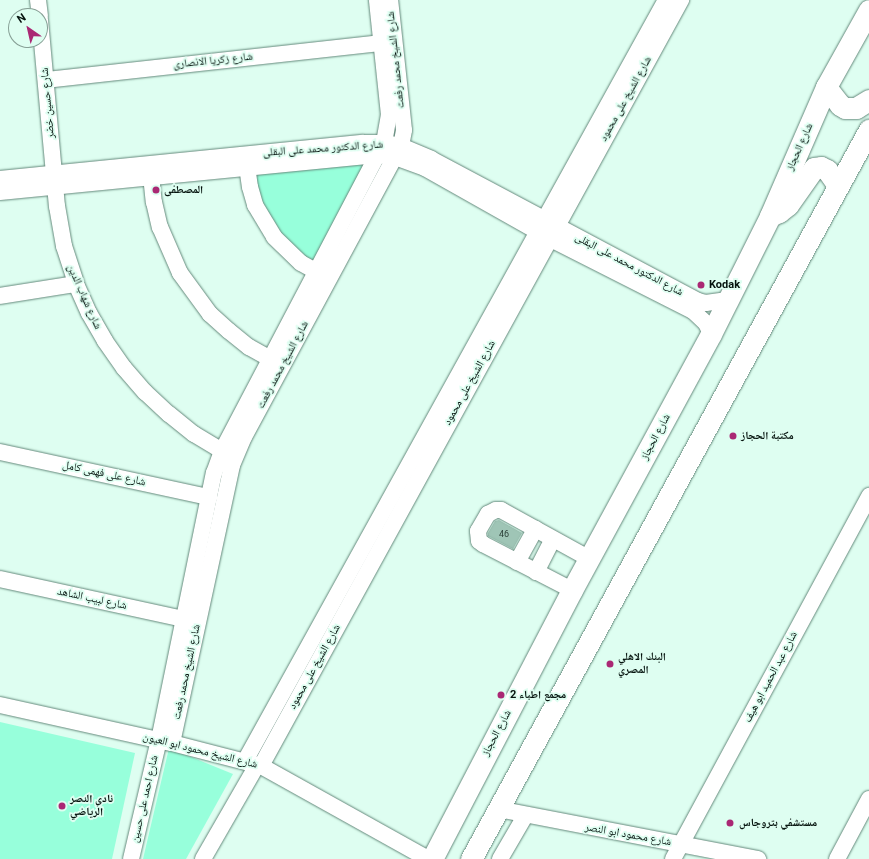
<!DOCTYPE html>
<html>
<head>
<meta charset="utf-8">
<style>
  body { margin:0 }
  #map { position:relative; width:869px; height:859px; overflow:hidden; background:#defef1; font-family:Roboto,"Noto Naskh Arabic",sans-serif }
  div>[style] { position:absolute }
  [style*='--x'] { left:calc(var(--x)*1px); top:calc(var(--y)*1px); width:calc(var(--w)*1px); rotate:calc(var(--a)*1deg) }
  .green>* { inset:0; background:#97ffdb }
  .building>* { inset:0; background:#9fc5b6 }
  .roads { filter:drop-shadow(0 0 1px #64897b) drop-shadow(0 0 1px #64897b) }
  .minor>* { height:16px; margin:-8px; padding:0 8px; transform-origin:8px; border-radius:8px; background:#fff }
  .major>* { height:21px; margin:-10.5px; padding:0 10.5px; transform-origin:10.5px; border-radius:10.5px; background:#fff }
  .dots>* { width:11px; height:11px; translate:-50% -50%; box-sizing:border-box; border:2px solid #defef1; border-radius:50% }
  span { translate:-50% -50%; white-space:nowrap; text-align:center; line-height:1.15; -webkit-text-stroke:3.5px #defef1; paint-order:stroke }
  .number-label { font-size:9px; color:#2c4038 }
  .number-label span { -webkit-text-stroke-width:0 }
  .street-label { font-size:11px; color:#05130e }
  .poi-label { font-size:11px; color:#05130e; font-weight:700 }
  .left { translate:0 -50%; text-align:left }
  .north { position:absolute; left:8px; top:8px; width:40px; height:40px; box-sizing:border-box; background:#defef1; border:1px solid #87a096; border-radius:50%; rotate:326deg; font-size:11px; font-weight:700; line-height:16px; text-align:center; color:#05130e }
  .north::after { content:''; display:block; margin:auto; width:14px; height:18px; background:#aa2874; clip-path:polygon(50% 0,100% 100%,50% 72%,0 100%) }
</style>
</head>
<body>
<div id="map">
  <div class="green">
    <div style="clip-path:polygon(379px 155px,317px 273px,274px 237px,246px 168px)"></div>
    <div style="clip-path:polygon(0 722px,135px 753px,112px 859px,0 859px)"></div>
    <div style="clip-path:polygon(169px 748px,233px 774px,186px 859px,143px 859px)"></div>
  </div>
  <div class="building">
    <div style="clip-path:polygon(499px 520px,522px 533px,513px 549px,488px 536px,488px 533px,495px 521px)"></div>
  </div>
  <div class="roads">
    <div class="minor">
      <div style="--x:38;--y:0;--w:16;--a:83"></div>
      <div style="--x:40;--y:20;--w:187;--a:84.8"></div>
      <div style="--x:57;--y:206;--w:41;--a:80.1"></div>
      <div style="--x:64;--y:246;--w:40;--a:72"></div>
      <div style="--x:76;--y:284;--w:32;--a:66"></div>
      <div style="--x:89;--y:313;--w:32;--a:60"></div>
      <div style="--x:105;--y:341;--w:33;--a:55"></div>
      <div style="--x:124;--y:368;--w:32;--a:49"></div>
      <div style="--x:145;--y:392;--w:33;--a:43"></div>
      <div style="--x:169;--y:414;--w:32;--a:39"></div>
      <div style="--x:194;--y:434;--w:33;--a:31"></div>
      <div style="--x:46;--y:80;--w:337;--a:-6.3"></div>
      <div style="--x:246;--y:159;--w:28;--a:82"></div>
      <div style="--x:250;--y:187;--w:19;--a:74"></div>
      <div style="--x:255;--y:205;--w:37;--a:59"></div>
      <div style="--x:274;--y:237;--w:37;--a:44"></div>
      <div style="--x:301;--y:263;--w:29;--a:29"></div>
      <div style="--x:150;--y:166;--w:36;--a:84"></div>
      <div style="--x:154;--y:202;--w:26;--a:77"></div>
      <div style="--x:160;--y:227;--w:50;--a:66.5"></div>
      <div style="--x:180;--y:273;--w:51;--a:53.8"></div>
      <div style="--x:210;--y:314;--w:25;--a:42"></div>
      <div style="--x:229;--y:331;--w:26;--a:39"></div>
      <div style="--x:249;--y:347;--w:35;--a:29"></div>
      <div style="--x:0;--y:179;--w:365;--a:-5.7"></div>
      <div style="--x:363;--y:143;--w:21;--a:0"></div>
      <div style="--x:384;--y:143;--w:17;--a:10"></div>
      <div style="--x:401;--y:146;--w:33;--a:23"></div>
      <div style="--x:431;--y:159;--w:302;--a:28"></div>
      <div style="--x:698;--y:301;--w:8;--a:14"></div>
      <div style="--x:706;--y:303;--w:22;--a:-8"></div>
      <div style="--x:0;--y:192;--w:381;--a:-5.6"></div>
      <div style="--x:379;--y:155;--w:16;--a:7"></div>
      <div style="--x:395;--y:157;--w:32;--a:20"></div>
      <div style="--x:425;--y:168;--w:142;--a:29.4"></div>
      <div style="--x:549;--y:238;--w:161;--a:26.9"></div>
      <div style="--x:693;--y:311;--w:18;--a:43"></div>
      <div style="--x:706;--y:323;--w:12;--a:66"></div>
      <div style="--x:0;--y:296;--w:77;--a:-9"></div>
      <div style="--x:0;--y:452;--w:214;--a:12.2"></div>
      <div style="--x:517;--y:562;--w:38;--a:-61"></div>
      <div style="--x:536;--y:572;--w:37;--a:-63"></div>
      <div style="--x:0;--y:579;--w:188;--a:12.3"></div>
      <div style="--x:572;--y:590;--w:100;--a:-152.7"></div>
      <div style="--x:483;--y:544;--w:5;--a:-143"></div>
      <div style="--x:479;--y:541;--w:10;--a:-96"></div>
      <div style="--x:478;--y:531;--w:20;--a:-60"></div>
      <div style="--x:488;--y:514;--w:9;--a:-27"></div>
      <div style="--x:496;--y:510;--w:5;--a:0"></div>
      <div style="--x:501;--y:510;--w:102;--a:28.8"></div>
      <div style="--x:0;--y:705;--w:176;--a:12.5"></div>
      <div style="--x:172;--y:743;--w:92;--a:14.5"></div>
      <div style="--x:261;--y:766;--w:191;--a:29.1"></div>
      <div style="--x:172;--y:743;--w:284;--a:-77.8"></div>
      <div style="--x:232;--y:465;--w:30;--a:-67"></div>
      <div style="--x:244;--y:437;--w:331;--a:-61.7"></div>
      <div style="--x:401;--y:146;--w:16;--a:-79"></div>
      <div style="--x:404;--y:130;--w:131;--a:-96.1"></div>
      <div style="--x:245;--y:761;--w:870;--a:-61.05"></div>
      <div style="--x:261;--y:766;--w:874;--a:-61.26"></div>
      <div style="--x:498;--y:809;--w:265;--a:10.9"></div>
      <div style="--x:131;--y:859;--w:122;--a:-76.8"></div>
      <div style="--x:159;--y:740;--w:273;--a:-78.4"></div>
      <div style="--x:214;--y:473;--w:23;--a:-70"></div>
      <div style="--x:222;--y:451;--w:348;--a:-62.3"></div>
      <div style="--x:384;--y:143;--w:28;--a:-80"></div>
      <div style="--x:389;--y:115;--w:116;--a:-96"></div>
      <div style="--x:203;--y:859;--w:108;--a:-60.1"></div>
      <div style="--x:500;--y:859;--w:50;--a:-59.8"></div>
      <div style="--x:673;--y:859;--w:413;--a:-61.6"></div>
      <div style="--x:837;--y:859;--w:68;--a:-61.9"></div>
    </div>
    <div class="major">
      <div style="--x:826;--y:87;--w:23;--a:52"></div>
      <div style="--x:840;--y:105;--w:6;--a:31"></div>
      <div style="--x:845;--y:108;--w:11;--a:0"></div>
      <div style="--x:856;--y:108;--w:15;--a:-32"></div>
      <div style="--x:770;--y:216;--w:10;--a:-24"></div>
      <div style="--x:779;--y:212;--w:11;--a:-38"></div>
      <div style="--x:788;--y:205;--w:45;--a:-54.9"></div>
      <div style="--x:814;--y:168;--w:7;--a:-8"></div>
      <div style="--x:821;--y:167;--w:7;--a:27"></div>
      <div style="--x:827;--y:170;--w:19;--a:55"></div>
      <div style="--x:432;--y:859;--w:303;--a:-62.5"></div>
      <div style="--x:572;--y:590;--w:291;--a:-61.5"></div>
      <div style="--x:711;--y:334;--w:132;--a:-63.4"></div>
      <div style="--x:770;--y:216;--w:141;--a:-66.5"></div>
      <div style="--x:826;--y:87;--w:88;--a:-60.8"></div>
      <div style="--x:471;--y:859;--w:831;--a:-61.37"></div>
    </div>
  </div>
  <div class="dots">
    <div style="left:156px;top:190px;background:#aa2874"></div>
    <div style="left:701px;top:285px;background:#aa2874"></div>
    <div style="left:733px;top:436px;background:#aa2874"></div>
    <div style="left:610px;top:664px;background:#aa2874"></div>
    <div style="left:501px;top:695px;background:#aa2874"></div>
    <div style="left:62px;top:806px;background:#aa2874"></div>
    <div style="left:730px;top:823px;background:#aa2874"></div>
  </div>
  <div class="number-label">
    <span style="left:504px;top:534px">46</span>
  </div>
  <div class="street-label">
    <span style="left:396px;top:60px;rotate:-96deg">شارع الشيخ محمد رفعت</span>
    <span style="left:213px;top:61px;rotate:-6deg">شارع زكريا الانصارى</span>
    <span style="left:626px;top:99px;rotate:-61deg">شارع الشيخ على محمود</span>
    <span style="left:48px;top:103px;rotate:-95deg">شارع حسين خضر</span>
    <span style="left:800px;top:147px;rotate:-66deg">شارع الحجاز</span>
    <span style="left:323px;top:149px;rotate:-4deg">شارع الدكتور محمد على البقلى</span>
    <span style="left:629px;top:265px;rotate:28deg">شارع الدكتور محمد على البقلى</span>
    <span style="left:84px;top:297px;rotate:66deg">شارع شهاب الدين</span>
    <span style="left:283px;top:365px;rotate:-62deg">شارع الشيخ محمد رفعت</span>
    <span style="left:470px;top:383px;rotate:-61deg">شارع الشيخ على محمود</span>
    <span style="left:656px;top:437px;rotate:-62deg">شارع الحجاز</span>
    <span style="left:104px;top:474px;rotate:12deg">شارع على فهمى كامل</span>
    <span style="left:92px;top:599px;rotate:12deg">شارع لبيب الشاهد</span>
    <span style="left:315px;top:667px;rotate:-61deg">شارع الشيخ على محمود</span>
    <span style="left:187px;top:672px;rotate:-78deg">شارع الشيخ محمد رفعت</span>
    <span style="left:771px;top:677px;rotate:-62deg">شارع عبد الحميد ابو هيف</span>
    <span style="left:497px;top:733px;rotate:-62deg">شارع الحجاز</span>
    <span style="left:200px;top:751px;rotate:14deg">شارع الشيخ محمود ابو العيون</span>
    <span style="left:145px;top:799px;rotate:-77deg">شارع احمد على حسين</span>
    <span style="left:628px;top:835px;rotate:10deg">شارع محمود ابو النصر</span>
  </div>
  <div class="poi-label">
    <span class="left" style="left:164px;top:190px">المصطفى</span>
    <span class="left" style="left:709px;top:285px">Kodak</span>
    <span class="left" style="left:741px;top:436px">مكتبة الحجاز</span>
    <span class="left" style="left:618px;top:664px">البنك الاهلي<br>المصري</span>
    <span class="left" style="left:510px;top:695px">مجمع اطباء 2</span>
    <span class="left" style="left:70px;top:806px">نادي النصر<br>الرياضي</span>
    <span class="left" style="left:739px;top:823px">مستشفي بتروجاس</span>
  </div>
  <div class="north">N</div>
</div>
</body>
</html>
